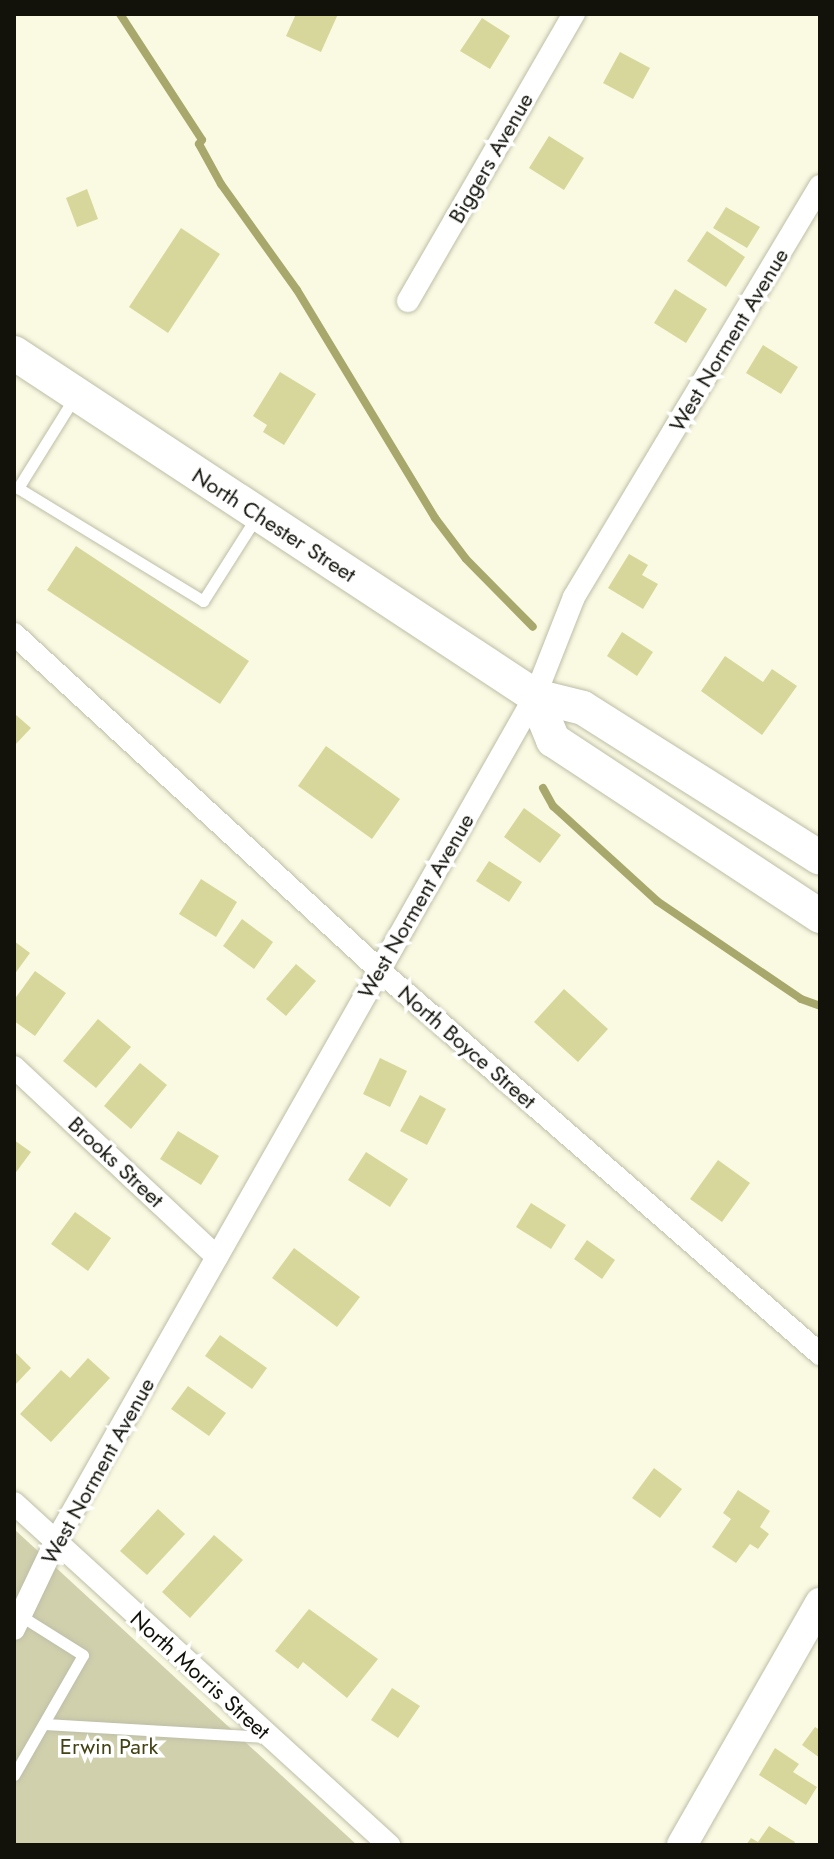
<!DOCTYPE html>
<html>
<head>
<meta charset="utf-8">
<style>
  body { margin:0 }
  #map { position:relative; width:834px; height:1859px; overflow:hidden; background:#fafae3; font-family:Jost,sans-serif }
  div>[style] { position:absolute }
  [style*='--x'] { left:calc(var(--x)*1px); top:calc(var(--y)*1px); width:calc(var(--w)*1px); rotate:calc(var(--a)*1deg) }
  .green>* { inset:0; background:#d0d0ad }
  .stream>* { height:8px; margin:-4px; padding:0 4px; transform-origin:4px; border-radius:4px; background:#a8a86d }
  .building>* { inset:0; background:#d7d79b }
  .roads { filter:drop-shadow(0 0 2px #bebea8) drop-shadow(0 0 2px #bebea8) }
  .lane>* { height:11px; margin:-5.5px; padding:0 5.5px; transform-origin:5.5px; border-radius:5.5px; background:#fff }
  .street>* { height:22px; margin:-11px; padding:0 11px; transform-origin:11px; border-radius:11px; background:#fff }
  .secondary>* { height:30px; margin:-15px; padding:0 15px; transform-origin:15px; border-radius:15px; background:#fff }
  .primary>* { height:34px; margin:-17px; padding:0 17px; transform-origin:17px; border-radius:17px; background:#fff }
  span { translate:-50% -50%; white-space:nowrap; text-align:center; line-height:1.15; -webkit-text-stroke:7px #fff; paint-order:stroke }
  .street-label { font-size:22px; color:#12120a }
  .park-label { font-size:22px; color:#434214 }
  .frame { position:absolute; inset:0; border:16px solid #12120a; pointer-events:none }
</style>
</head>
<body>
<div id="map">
  <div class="green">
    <div style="clip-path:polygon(14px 1529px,357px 1845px,14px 1845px)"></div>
  </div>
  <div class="stream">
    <div style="--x:120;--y:14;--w:150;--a:56.9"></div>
    <div style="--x:202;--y:140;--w:5;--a:127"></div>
    <div style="--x:199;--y:144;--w:46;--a:61.2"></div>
    <div style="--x:221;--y:184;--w:130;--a:54.4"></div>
    <div style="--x:297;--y:290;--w:267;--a:58.8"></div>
    <div style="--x:435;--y:518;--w:51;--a:52.9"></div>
    <div style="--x:466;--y:559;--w:95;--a:45.4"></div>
    <div style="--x:543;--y:788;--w:21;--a:61"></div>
    <div style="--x:553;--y:806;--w:141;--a:42.4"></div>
    <div style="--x:657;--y:901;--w:174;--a:34.2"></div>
    <div style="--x:801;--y:999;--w:20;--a:20"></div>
  </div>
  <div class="building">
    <div style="clip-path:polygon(296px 14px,338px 14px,321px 52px,286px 36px)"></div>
    <div style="clip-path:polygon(482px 18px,510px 36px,490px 69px,460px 51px)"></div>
    <div style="clip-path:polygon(620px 52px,650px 68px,633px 99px,603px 83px)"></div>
    <div style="clip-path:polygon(549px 136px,584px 158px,564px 190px,529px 168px)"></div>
    <div style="clip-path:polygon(87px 189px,98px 219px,77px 227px,66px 198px)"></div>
    <div style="clip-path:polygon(726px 207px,760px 227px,747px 248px,713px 228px)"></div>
    <div style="clip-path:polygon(181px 228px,220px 254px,168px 333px,129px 307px)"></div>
    <div style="clip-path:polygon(707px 231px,745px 257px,726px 287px,687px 261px)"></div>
    <div style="clip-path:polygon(675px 289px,707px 309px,686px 343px,654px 323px)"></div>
    <div style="clip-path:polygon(763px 345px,798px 367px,781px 394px,746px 373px)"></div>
    <div style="clip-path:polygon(280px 372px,316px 394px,284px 445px,263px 432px,267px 425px,253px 416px)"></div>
    <div style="clip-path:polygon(76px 546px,249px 661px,220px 704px,47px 590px)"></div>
    <div style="clip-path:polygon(629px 554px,648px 565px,642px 575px,658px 584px,643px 609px,608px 588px)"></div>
    <div style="clip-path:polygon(622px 632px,653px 652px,637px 676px,607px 656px)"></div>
    <div style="clip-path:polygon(725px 656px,763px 682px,772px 669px,797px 686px,762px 735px,701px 691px)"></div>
    <div style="clip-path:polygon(16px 715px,31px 728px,14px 746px,14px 718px)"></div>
    <div style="clip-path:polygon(326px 746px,400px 799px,372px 839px,298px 786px)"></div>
    <div style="clip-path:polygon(524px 808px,561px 835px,540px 863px,504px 837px)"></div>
    <div style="clip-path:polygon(489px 861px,522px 882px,509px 902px,476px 881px)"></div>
    <div style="clip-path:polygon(201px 879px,237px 902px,216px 937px,179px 914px)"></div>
    <div style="clip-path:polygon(242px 919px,273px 942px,254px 969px,223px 946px)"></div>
    <div style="clip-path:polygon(14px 941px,30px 953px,14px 975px)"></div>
    <div style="clip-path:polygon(296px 964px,316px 981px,286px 1016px,266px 999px)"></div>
    <div style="clip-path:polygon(35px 971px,66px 993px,35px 1036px,14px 1021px,14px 1000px)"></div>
    <div style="clip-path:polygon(564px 989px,608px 1029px,578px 1062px,534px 1022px)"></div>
    <div style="clip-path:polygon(98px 1019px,131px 1047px,96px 1088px,63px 1061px)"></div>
    <div style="clip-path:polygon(380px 1058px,407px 1071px,390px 1107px,363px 1094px)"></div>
    <div style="clip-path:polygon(140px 1063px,167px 1085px,131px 1129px,104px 1106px)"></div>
    <div style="clip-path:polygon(420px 1095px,446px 1109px,427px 1145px,400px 1131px)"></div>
    <div style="clip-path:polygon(178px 1131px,219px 1156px,201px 1185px,160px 1159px)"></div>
    <div style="clip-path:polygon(14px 1140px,31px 1152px,14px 1175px)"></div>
    <div style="clip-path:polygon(366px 1152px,408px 1179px,390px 1207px,348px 1180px)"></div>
    <div style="clip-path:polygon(718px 1160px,750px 1183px,722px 1222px,690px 1199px)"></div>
    <div style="clip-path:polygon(531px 1203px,566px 1225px,551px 1249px,516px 1227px)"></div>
    <div style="clip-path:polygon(75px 1212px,111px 1238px,88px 1271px,51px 1244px)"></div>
    <div style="clip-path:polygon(587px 1240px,615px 1260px,602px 1279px,574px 1259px)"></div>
    <div style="clip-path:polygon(294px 1248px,360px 1297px,337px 1327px,272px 1278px)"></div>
    <div style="clip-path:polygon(220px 1335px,267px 1368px,252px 1389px,205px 1356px)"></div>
    <div style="clip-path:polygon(14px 1351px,31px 1368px,14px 1386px)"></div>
    <div style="clip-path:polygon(88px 1358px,110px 1378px,51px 1442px,20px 1414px,61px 1370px,70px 1378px)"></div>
    <div style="clip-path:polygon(188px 1386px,226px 1413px,209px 1436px,171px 1409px)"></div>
    <div style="clip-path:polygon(654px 1468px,682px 1489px,660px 1518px,632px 1498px)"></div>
    <div style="clip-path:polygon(738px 1490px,770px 1511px,760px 1527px,769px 1534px,758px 1549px,750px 1544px,736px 1563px,712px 1547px,731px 1519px,723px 1513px)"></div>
    <div style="clip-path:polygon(158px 1509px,185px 1534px,147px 1575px,120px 1551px)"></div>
    <div style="clip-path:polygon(214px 1535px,243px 1560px,190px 1618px,162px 1592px)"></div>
    <div style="clip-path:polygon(309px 1609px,378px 1659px,347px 1698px,303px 1662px,298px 1669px,275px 1651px)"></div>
    <div style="clip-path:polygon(392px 1688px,420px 1706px,398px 1738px,371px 1720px)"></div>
    <div style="clip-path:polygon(815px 1727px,820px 1730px,820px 1758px,802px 1745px)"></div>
    <div style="clip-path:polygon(775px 1748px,799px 1764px,793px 1772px,817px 1787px,806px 1805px,759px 1775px)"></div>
    <div style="clip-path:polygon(769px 1826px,795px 1842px,793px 1845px,746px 1845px,751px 1838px,758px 1842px)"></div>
  </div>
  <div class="roads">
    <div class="lane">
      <div style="--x:74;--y:398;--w:106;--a:121.9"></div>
      <div style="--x:18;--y:488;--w:217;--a:31.4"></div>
      <div style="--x:203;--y:601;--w:101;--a:-57.6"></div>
      <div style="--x:46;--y:1724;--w:219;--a:3.4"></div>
      <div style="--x:14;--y:1775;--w:138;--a:-60.1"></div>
      <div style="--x:83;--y:1655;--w:73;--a:-147.8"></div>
    </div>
    <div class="street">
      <div style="--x:408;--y:301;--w:332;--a:-60"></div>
      <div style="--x:14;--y:634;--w:496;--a:42.6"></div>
      <div style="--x:379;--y:970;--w:585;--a:41.05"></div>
      <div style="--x:14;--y:1067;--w:278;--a:43.1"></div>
      <div style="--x:14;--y:1503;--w:508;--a:42.36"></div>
      <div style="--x:14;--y:1629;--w:98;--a:-64.5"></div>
      <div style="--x:56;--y:1541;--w:971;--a:-60.45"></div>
      <div style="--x:535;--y:696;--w:106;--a:-68.5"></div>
      <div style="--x:574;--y:597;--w:479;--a:-59.1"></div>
    </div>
    <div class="secondary">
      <div style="--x:682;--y:1845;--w:279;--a:-60.3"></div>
    </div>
    <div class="primary">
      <div style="--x:14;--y:353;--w:624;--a:33.36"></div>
      <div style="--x:535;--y:696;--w:49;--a:14"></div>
      <div style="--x:583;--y:708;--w:280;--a:32.3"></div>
      <div style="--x:535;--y:696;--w:48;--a:67.8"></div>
      <div style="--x:553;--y:740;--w:320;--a:33.4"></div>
    </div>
  </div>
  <div class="street-label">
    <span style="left:491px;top:158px;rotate:-60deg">Biggers Avenue</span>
    <span style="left:729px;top:340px;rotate:-59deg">West Norment Avenue</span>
    <span style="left:274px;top:525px;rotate:33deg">North Chester Street</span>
    <span style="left:416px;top:906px;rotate:-60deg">West Norment Avenue</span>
    <span style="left:467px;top:1047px;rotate:41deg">North Boyce Street</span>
    <span style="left:116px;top:1162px;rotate:43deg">Brooks Street</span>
    <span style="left:98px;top:1471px;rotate:-61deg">West Norment Avenue</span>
    <span style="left:200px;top:1675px;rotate:42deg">North Morris Street</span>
  </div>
  <div class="park-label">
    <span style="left:109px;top:1747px">Erwin Park</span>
  </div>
  <div class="frame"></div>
</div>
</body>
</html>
